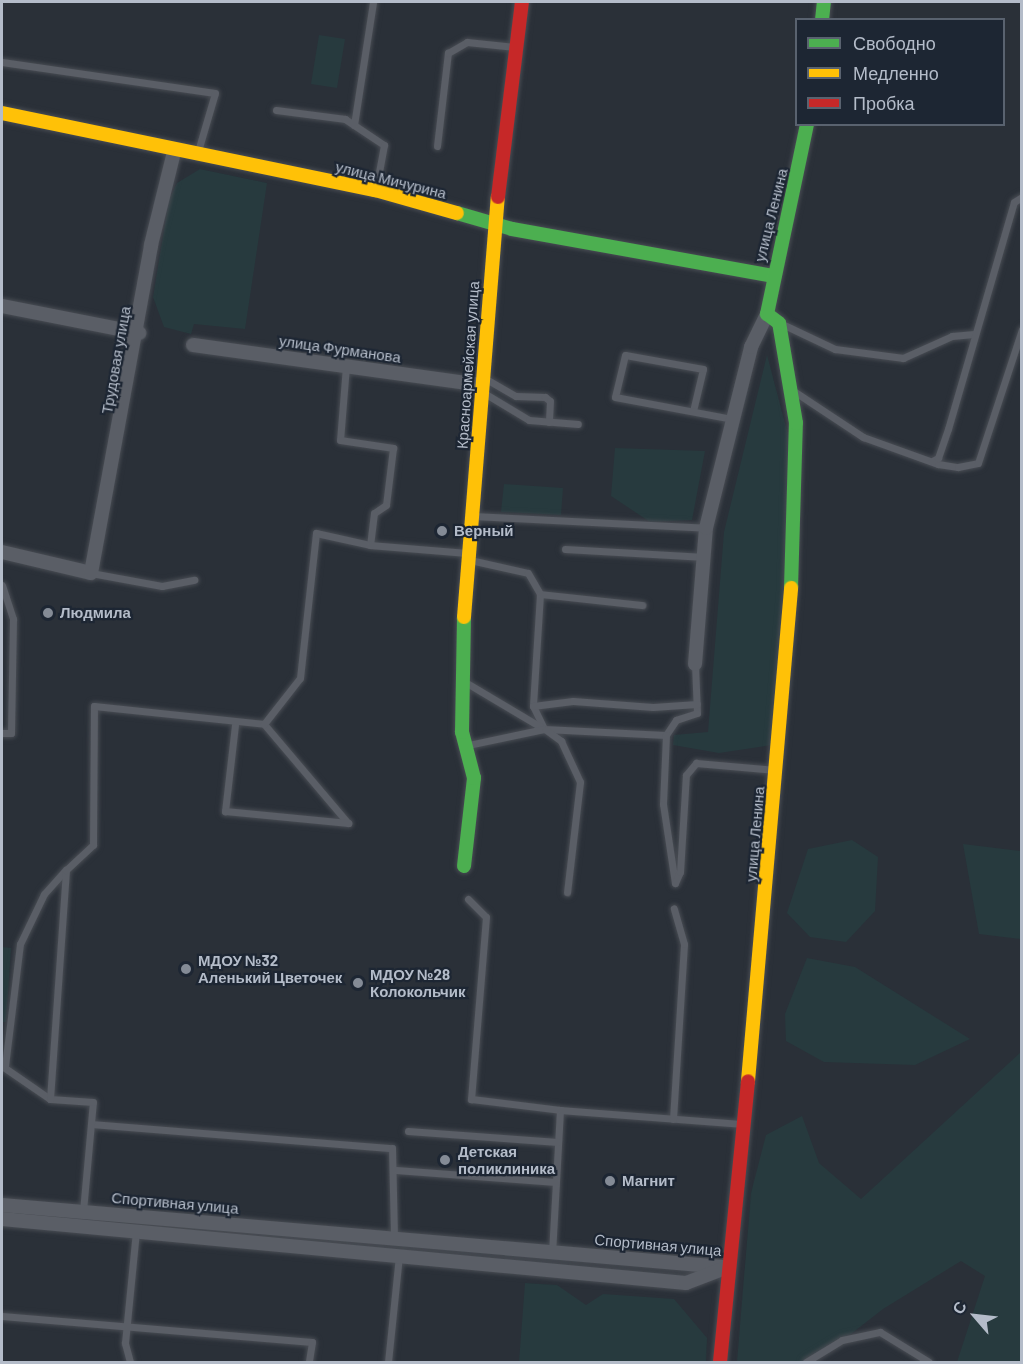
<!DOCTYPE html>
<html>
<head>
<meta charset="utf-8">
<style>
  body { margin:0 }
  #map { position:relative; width:1023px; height:1364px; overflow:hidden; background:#2a3038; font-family:Barlow,sans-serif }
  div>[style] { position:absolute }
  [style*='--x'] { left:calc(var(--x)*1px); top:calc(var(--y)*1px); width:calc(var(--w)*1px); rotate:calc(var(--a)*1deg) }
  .green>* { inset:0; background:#273a3e }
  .roads { filter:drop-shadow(0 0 2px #484c53) drop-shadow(0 0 2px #484c53) }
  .lane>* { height:7px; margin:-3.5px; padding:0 3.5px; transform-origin:3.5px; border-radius:3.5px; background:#5a5e66 }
  .street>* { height:14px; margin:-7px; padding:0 7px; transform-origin:7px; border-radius:7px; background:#5a5e66 }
  .fast>* { height:14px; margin:-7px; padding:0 7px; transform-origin:7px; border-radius:7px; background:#4caf50 }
  .slow>* { height:14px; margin:-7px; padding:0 7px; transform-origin:7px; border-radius:7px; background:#ffc107 }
  .jam>* { height:14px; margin:-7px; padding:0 7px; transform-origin:7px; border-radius:7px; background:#c62828 }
  .dots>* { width:16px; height:16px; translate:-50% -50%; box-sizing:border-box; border:3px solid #1d2633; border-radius:50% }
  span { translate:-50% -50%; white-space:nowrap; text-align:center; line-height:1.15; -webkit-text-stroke:4.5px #1d2633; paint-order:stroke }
  .street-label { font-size:15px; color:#b4bcc9 }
  .poi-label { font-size:15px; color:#b4bcc9; font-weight:700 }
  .left { translate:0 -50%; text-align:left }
  .frame { position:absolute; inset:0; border:3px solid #b4bcc9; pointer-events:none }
  .legend { position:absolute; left:795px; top:18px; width:210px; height:108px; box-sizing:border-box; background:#1d2633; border:2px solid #59626f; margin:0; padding:8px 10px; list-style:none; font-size:18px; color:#b4bcc9 }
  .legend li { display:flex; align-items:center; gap:12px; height:30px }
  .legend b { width:30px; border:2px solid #59626f }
  .north { position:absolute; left:945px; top:1286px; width:60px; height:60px; -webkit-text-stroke:4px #1d2633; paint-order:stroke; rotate:298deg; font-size:16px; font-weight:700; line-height:24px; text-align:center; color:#b4bcc9 }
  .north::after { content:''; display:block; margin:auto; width:21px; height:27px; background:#b4bcc9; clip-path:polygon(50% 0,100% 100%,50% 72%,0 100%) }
</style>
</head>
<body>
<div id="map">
  <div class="green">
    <div style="clip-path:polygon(319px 35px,345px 39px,337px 88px,311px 84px)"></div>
    <div style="clip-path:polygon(200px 169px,267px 183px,245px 329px,194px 324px,191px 334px,164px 327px,153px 297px,169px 200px,177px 183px)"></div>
    <div style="clip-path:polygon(767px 355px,791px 446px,793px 479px,772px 745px,719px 753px,673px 745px,674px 735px,708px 732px,724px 532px)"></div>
    <div style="clip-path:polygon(615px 448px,705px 451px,692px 520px,650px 522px,611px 496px)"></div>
    <div style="clip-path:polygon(504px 484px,563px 488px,561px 515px,501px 512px)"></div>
    <div style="clip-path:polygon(852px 840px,878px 857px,875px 911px,846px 942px,810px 937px,787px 913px,808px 849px)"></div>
    <div style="clip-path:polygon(963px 844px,1021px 851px,1021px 939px,979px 934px)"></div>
    <div style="clip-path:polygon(2px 947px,11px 948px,6px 1022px,2px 1022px)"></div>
    <div style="clip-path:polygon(807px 958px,855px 967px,970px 1039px,915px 1065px,824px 1062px,786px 1041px,785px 1014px)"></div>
    <div style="clip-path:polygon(1021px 1052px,1021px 1362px,957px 1362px,985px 1276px,961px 1261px,883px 1309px,815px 1362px,737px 1362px,751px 1193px,766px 1135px,802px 1116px,819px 1163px,861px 1199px)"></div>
    <div style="clip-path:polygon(525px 1283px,557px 1285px,586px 1305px,603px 1294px,674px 1299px,707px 1338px,706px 1362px,519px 1362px)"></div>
  </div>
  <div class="roads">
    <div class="lane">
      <div style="--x:2;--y:62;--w:215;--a:8.3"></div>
      <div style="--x:215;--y:93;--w:60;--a:106.3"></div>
      <div style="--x:276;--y:110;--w:70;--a:7.4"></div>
      <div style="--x:345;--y:119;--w:47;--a:33.7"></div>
      <div style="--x:384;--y:145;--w:44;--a:100.5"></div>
      <div style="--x:354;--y:125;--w:124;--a:-81.2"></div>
      <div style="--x:437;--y:146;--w:94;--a:-83.3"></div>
      <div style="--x:448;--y:53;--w:22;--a:-30"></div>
      <div style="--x:467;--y:42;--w:48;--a:5.9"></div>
      <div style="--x:782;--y:324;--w:59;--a:25.3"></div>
      <div style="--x:835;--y:349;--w:69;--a:7.5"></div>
      <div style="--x:903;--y:358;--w:54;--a:-24.2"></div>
      <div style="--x:952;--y:336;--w:22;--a:-5"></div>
      <div style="--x:346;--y:366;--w:74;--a:94.6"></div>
      <div style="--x:340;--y:440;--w:54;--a:8.6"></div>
      <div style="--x:393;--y:448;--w:57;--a:97"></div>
      <div style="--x:386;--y:505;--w:14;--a:146"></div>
      <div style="--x:374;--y:513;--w:32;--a:97"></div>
      <div style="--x:486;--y:379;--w:34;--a:30"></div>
      <div style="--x:516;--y:396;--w:29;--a:2"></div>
      <div style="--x:545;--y:397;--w:6;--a:39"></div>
      <div style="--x:550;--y:401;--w:21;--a:93"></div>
      <div style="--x:795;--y:392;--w:82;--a:33.5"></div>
      <div style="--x:863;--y:437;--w:80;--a:19.8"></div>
      <div style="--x:938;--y:464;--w:20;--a:9"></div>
      <div style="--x:958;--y:467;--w:20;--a:-11"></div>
      <div style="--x:978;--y:463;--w:141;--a:-71.8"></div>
      <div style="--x:484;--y:393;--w:52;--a:31"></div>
      <div style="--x:529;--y:420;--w:49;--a:4.7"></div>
      <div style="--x:693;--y:411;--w:43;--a:-76.6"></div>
      <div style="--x:703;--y:369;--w:79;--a:-169.8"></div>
      <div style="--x:625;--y:355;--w:43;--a:103.4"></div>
      <div style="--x:615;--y:397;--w:120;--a:10.6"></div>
      <div style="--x:932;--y:461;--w:7;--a:-27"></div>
      <div style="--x:938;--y:458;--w:31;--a:-71"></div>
      <div style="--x:948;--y:429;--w:236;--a:-73.8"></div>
      <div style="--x:1014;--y:202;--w:9;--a:-32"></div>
      <div style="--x:473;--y:516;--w:233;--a:2.9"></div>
      <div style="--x:565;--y:549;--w:140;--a:3.3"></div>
      <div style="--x:470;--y:560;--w:59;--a:12.6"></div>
      <div style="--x:528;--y:573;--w:24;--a:60"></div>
      <div style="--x:540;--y:594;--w:112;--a:93.6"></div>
      <div style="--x:533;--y:706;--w:25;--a:64"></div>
      <div style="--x:544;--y:729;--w:122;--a:2.8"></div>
      <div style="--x:91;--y:573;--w:72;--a:10.4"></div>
      <div style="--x:162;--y:586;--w:33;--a:-11"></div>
      <div style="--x:2;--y:585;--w:36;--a:72"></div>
      <div style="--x:13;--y:619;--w:114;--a:91"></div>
      <div style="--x:11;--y:733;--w:9;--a:180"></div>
      <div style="--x:540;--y:594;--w:103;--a:6.2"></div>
      <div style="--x:695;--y:664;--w:49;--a:87.7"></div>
      <div style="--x:697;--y:713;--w:22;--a:162"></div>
      <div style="--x:676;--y:720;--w:18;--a:124"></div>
      <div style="--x:666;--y:735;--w:69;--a:92.5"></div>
      <div style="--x:663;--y:804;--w:80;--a:81.4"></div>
      <div style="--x:675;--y:883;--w:12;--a:-66"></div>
      <div style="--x:680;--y:872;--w:97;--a:-86.5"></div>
      <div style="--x:686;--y:775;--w:16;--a:-50"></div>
      <div style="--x:696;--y:763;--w:80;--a:5"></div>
      <div style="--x:465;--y:682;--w:92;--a:30.7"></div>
      <div style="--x:544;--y:729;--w:78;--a:168.1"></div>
      <div style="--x:533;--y:706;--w:40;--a:-7.1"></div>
      <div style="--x:573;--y:701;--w:80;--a:4.3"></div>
      <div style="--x:653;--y:707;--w:44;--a:-3.9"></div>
      <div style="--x:264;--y:724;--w:130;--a:49.7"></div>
      <div style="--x:235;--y:725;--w:87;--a:96.6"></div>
      <div style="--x:225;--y:811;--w:124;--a:5.6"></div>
      <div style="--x:546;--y:730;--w:19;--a:36"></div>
      <div style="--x:561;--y:741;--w:45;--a:65.1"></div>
      <div style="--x:580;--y:782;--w:111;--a:96.7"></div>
      <div style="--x:468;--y:899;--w:25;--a:45"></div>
      <div style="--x:486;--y:917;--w:183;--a:94.7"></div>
      <div style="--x:471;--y:1099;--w:90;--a:7"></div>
      <div style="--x:560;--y:1110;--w:141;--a:93.2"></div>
      <div style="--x:2;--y:1066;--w:58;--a:34.5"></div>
      <div style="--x:5;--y:1066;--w:123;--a:-83"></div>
      <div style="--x:20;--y:944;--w:55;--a:-64.4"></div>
      <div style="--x:44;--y:894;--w:31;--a:-48"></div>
      <div style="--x:560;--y:1110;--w:184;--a:4.4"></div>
      <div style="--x:673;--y:1119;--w:175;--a:-86.4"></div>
      <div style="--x:684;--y:944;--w:37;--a:-106"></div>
      <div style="--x:91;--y:1124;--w:302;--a:4.6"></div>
      <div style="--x:392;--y:1148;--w:90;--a:88.7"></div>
      <div style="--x:408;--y:1131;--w:150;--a:4.2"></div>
      <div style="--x:396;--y:1170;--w:160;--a:4.3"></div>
      <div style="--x:83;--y:1211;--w:109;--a:-84.8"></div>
      <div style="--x:93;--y:1102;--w:43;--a:-176"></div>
      <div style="--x:50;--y:1099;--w:230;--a:-86"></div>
      <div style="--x:66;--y:870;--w:37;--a:-43"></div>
      <div style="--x:93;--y:845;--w:139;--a:-89.6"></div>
      <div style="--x:94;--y:706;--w:171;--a:6"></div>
      <div style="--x:264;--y:724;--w:58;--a:-52"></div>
      <div style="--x:300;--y:678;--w:146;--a:-83.7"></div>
      <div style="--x:316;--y:533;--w:55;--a:12.5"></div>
      <div style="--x:370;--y:545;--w:97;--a:4.7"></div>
      <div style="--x:2;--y:1316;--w:311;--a:4.8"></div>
      <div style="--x:312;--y:1342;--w:20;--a:99"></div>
      <div style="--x:130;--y:1362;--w:20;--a:-105"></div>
      <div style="--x:125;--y:1343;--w:113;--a:-84.4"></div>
      <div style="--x:388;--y:1362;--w:107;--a:-84.1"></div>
      <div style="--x:806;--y:1362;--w:42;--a:-31.4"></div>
      <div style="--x:842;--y:1340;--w:39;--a:-12"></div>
      <div style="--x:880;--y:1332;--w:57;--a:31.5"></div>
    </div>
    <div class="street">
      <div style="--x:2;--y:306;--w:140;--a:11.1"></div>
      <div style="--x:193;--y:345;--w:292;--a:7.9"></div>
      <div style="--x:2;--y:552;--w:91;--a:13.3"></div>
      <div style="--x:91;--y:573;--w:333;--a:-79.6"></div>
      <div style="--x:151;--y:245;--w:96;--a:-76.1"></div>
      <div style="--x:695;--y:664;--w:136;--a:-85.4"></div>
      <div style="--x:706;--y:528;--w:187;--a:-76"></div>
      <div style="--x:751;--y:347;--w:37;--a:-64"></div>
      <div style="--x:2;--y:1205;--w:724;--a:4.91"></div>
      <div style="--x:2;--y:1219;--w:687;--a:5.35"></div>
      <div style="--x:686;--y:1283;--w:45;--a:-20.9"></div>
    </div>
    <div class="fast">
      <div style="--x:822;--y:20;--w:18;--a:-84"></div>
      <div style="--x:457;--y:213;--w:57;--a:16.2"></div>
      <div style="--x:512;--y:229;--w:265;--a:10.2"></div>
      <div style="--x:791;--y:588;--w:165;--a:-88.3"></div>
      <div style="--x:796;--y:423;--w:101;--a:-99.6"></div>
      <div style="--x:779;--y:323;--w:15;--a:-143"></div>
      <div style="--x:767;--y:314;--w:194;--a:-78.1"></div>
      <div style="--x:464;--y:866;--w:89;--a:-83.5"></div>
      <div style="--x:474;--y:778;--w:48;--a:-104.6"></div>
      <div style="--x:462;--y:732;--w:115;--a:-89"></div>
    </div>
    <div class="slow">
      <div style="--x:2;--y:113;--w:381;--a:11.7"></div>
      <div style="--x:375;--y:190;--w:85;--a:15.7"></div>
      <div style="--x:464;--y:617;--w:421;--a:-85.4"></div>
      <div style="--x:748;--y:1081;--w:495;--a:-85"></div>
    </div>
    <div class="jam">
      <div style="--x:498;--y:197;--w:196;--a:-83"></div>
      <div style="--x:720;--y:1362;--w:282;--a:-84.3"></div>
    </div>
  </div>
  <div class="dots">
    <div style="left:442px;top:531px;background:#848b96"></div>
    <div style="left:48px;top:613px;background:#848b96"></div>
    <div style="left:186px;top:969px;background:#848b96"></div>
    <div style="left:358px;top:983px;background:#848b96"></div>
    <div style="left:445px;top:1160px;background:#848b96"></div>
    <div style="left:610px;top:1181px;background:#848b96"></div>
  </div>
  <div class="street-label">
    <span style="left:391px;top:180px;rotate:14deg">улица Мичурина</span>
    <span style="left:771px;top:215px;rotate:-76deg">улица Ленина</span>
    <span style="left:340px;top:349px;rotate:8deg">улица Фурманова</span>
    <span style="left:116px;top:360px;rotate:-80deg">Трудовая улица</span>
    <span style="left:468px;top:365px;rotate:-86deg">Красноармейская улица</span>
    <span style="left:755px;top:834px;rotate:-85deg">улица Ленина</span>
    <span style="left:175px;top:1203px;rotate:5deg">Спортивная улица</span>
    <span style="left:658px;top:1245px;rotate:5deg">Спортивная улица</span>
  </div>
  <div class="poi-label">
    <span class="left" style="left:454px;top:531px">Верный</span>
    <span class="left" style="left:60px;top:613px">Людмила</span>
    <span class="left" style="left:198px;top:969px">МДОУ №32<br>Аленький Цветочек</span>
    <span class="left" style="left:370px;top:983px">МДОУ №28<br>Колокольчик</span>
    <span class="left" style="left:458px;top:1160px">Детская<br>поликлиника</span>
    <span class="left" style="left:622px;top:1181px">Магнит</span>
  </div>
  <div class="frame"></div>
  <ul class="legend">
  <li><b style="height:8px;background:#4caf50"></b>Свободно</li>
  <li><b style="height:8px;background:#ffc107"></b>Медленно</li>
  <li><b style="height:8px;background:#c62828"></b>Пробка</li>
  </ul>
  <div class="north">С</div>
</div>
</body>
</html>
